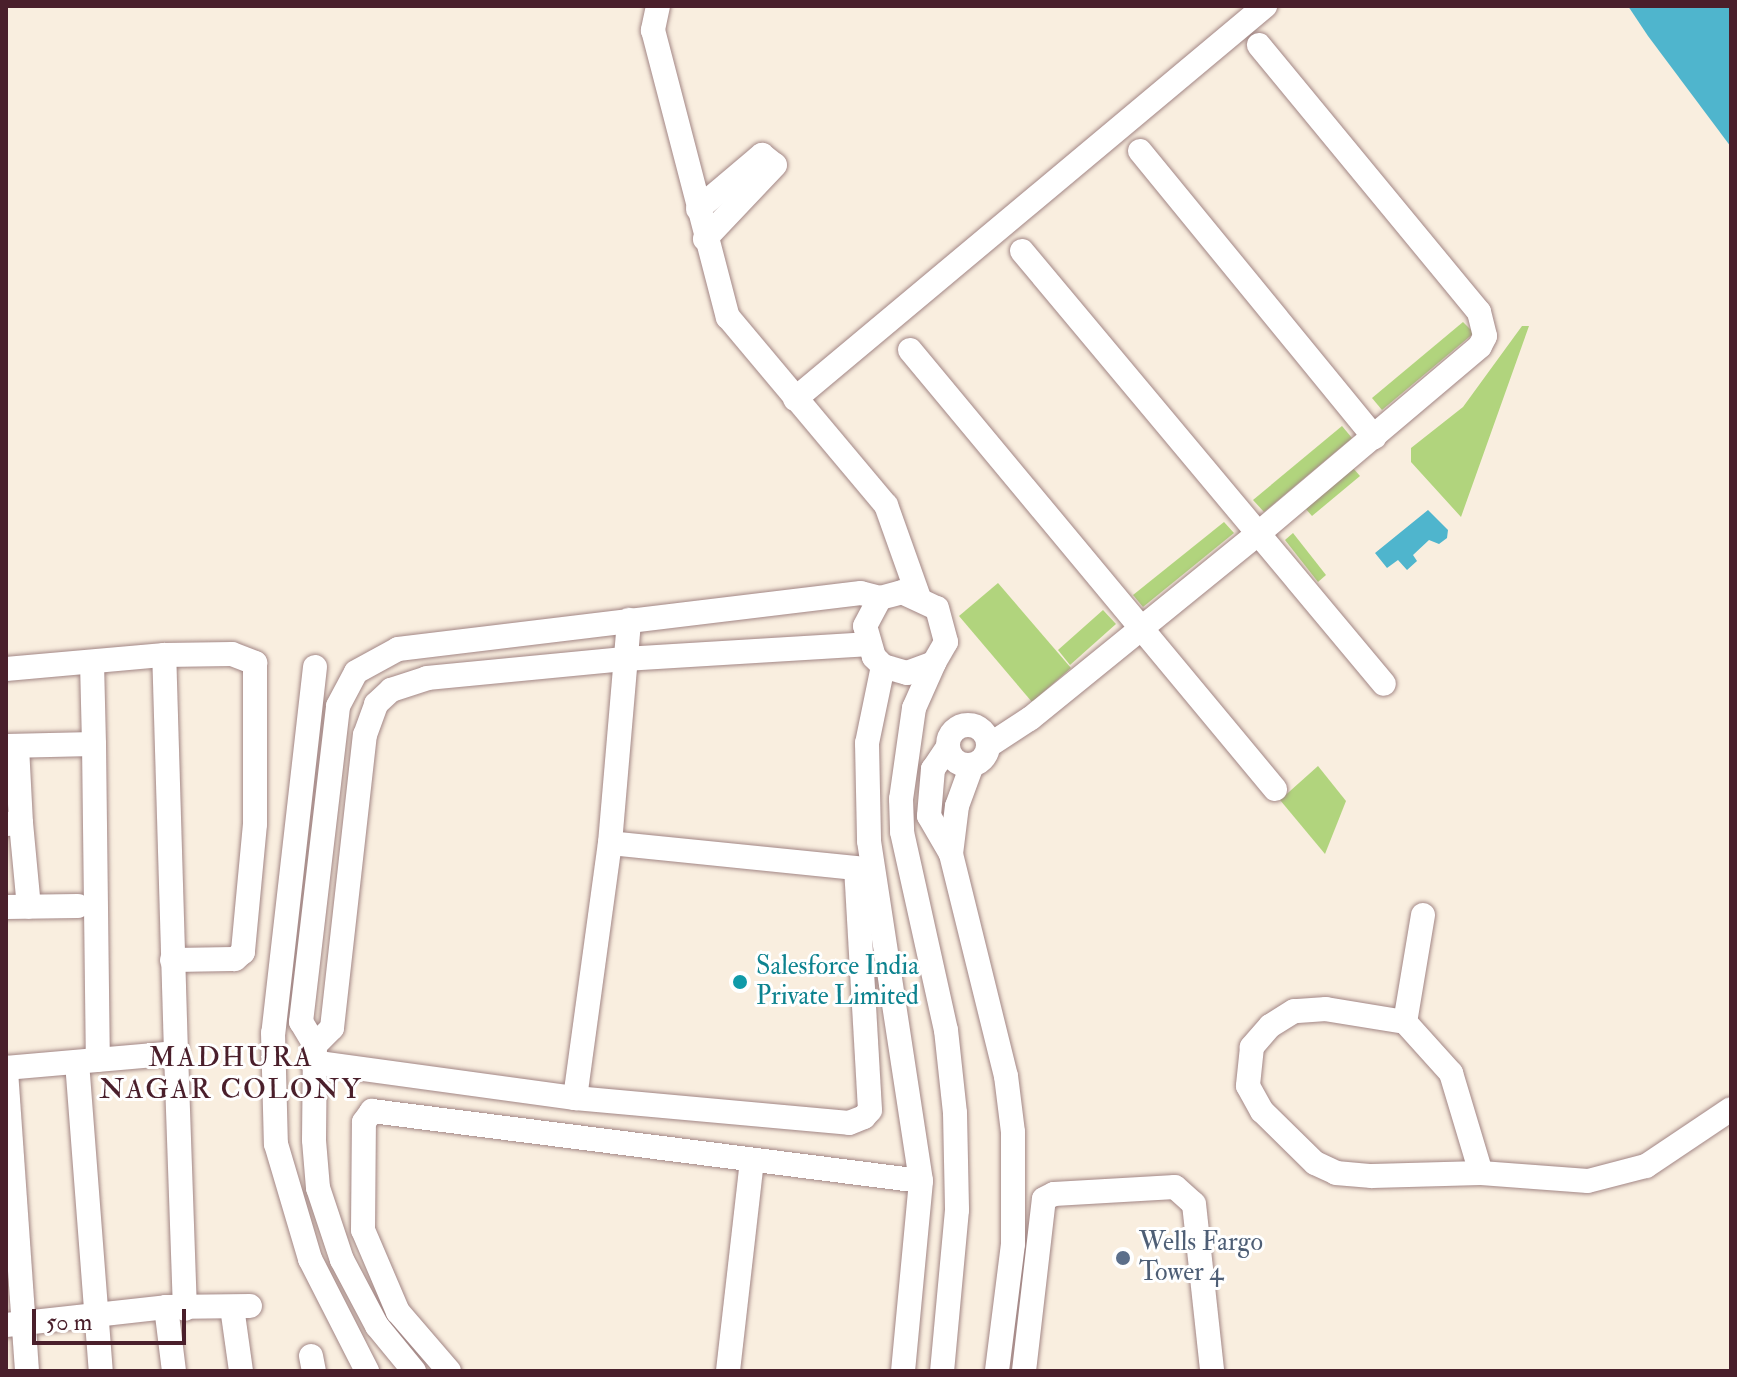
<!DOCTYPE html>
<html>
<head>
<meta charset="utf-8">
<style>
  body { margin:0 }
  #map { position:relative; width:1737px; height:1377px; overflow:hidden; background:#f9eedf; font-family:"IM FELL Double Pica",serif }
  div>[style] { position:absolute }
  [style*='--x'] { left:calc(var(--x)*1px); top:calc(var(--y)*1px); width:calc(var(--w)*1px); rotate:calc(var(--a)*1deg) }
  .green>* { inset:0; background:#b1d47d }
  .water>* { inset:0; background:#4fb5cd }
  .roads { filter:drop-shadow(0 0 2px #a28685) drop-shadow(0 0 2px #a28685) }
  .minor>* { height:24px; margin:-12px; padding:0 12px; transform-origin:12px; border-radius:12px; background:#fff }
  .minor>.ring { margin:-12px; padding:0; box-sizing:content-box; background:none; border:24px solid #fff; border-radius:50% }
  .dots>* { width:22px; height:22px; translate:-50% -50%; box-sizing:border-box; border:4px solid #fff; border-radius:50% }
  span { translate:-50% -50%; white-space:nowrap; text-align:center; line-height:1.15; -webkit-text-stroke:6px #fff; paint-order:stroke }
  .culture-label { font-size:26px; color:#0d838f }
  .left { translate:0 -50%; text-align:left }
  .service-label { font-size:26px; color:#4e5e75 }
  .neighbourhood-label { font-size:28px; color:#4a1f2b; letter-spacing:2px }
  .frame { position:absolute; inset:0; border:8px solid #4a1f2b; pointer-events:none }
  .scale { position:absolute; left:32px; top:1309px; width:154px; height:36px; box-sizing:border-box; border:4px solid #4a1f2b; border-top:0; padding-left:10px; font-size:24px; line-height:28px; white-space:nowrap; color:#4a1f2b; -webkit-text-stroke:6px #fff; paint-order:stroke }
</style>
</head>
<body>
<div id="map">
  <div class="green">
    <div style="clip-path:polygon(1463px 322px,1474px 333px,1382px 410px,1372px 398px)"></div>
    <div style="clip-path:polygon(1522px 326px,1529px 326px,1461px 517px,1411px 462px,1411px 448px,1463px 407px)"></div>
    <div style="clip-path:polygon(1342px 426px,1352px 438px,1264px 512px,1253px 500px)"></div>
    <div style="clip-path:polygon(1353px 468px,1360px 476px,1312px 516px,1305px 508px)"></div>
    <div style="clip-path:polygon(1224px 522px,1234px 533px,1143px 607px,1133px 595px)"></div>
    <div style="clip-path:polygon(1293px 533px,1326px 575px,1318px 582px,1285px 540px)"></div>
    <div style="clip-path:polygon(998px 583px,1071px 668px,1032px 702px,959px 616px)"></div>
    <div style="clip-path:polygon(1103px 610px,1116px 624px,1070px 665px,1058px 650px)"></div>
    <div style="clip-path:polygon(1318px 766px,1346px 801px,1325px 854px,1280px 800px)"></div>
  </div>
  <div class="water">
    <div style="clip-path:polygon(1628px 6px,1731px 6px,1731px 147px,1648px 36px)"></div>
    <div style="clip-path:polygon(1428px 510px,1448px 530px,1447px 538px,1439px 544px,1429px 540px,1413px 555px,1417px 561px,1407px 570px,1398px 560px,1387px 568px,1375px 553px)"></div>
  </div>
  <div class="roads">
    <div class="minor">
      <div style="--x:658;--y:6;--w:25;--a:102"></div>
      <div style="--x:653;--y:30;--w:297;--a:75.4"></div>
      <div style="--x:728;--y:317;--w:246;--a:50"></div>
      <div style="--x:886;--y:505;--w:96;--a:70.4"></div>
      <div style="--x:1140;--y:151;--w:370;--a:50.7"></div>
      <div style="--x:698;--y:209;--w:84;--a:-40.2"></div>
      <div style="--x:762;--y:155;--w:16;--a:38"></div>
      <div style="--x:775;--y:165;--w:102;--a:133.4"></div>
      <div style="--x:1022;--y:251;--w:564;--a:50.1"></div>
      <div style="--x:910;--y:350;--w:571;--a:50.26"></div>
      <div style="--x:795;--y:399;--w:613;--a:-39.9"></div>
      <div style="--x:934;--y:663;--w:49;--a:114"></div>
      <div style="--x:914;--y:708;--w:92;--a:98.1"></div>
      <div style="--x:901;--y:799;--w:33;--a:88"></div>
      <div style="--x:902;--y:832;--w:203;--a:77.5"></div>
      <div style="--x:946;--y:1030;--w:83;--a:83.8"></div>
      <div style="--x:955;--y:1113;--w:97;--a:88.8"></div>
      <div style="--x:957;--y:1210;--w:162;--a:95.3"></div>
      <div style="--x:883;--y:666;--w:79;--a:101.7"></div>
      <div style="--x:867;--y:743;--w:98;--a:88.8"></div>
      <div style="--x:869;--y:841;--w:344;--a:81.3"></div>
      <div style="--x:921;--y:1181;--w:191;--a:95.4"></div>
      <div style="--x:315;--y:667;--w:368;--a:96.5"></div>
      <div style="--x:273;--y:1033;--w:111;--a:88.5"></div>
      <div style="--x:276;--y:1144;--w:120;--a:73.5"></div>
      <div style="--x:310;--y:1259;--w:126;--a:63"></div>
      <div style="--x:6;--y:669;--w:159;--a:-5.1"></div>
      <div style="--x:164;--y:655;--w:68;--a:-0.8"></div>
      <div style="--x:232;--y:654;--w:25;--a:21"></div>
      <div style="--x:255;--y:663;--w:161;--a:90"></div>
      <div style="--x:255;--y:824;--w:129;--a:95.4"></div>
      <div style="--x:243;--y:952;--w:11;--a:139"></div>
      <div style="--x:235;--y:959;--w:63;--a:179.1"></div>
      <div class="ring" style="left:948px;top:725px;width:16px;height:16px"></div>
      <div style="--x:94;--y:744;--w:316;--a:89.3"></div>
      <div style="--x:6;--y:746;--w:88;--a:-1.3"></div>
      <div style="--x:94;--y:744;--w:80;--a:-91.4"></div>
      <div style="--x:988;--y:746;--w:51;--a:-33.1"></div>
      <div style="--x:1031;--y:718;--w:294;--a:-39.1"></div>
      <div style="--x:1259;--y:533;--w:289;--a:-40.2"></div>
      <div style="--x:1480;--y:346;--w:11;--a:-63"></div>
      <div style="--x:1485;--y:336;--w:25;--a:-104"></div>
      <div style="--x:1479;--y:312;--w:346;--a:-129.5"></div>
      <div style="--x:948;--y:747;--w:27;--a:124"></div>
      <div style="--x:933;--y:769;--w:47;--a:94.9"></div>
      <div style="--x:929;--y:816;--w:44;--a:59.9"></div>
      <div style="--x:951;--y:854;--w:229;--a:76.1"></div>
      <div style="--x:1006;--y:1076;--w:56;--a:82.9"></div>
      <div style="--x:1013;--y:1132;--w:112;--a:90"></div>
      <div style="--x:1013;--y:1244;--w:128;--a:97.2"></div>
      <div style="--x:21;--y:823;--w:84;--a:84.6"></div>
      <div style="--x:6;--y:824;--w:15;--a:-4"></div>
      <div style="--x:21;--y:823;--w:77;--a:-93"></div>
      <div style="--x:951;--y:854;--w:48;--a:-82.9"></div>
      <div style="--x:957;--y:806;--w:44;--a:-69.9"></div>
      <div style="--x:6;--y:907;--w:72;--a:-0.8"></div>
      <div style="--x:1423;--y:915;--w:109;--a:99.5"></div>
      <div style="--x:1405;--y:1022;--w:69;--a:48"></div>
      <div style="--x:1451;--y:1073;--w:104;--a:73.3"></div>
      <div style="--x:1405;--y:1022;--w:80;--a:-170.7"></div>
      <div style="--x:1326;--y:1009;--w:32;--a:176"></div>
      <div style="--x:1294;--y:1011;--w:28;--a:148"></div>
      <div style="--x:1270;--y:1026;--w:28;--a:131"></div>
      <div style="--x:1252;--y:1047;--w:39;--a:96"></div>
      <div style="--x:1248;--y:1086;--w:29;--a:61"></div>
      <div style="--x:1262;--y:1111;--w:74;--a:44.5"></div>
      <div style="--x:1315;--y:1163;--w:23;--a:25"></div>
      <div style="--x:1336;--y:1173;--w:36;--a:5"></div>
      <div style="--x:1372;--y:1176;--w:109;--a:-1.6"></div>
      <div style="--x:1481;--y:1173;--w:107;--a:4.3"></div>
      <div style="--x:1588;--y:1181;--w:60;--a:-14.5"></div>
      <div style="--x:1646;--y:1166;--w:102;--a:-33.8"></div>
      <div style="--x:315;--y:1045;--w:27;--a:-121"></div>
      <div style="--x:301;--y:1022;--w:318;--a:-83.3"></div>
      <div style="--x:338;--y:706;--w:38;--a:-62"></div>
      <div style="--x:356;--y:672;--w:48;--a:-28.7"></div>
      <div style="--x:398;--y:649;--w:466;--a:-6.9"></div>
      <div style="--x:861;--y:593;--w:20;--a:15"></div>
      <div style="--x:880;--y:598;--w:23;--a:-15"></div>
      <div style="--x:902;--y:592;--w:38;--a:25"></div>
      <div style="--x:937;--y:608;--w:35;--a:75"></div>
      <div style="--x:946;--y:642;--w:24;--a:120"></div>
      <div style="--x:934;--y:663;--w:29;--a:160"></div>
      <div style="--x:907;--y:673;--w:25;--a:-164"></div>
      <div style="--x:883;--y:666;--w:13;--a:-135"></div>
      <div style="--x:874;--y:657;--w:32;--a:-106"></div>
      <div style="--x:865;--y:626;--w:32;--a:-62"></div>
      <div style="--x:176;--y:1053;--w:256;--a:88"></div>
      <div style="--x:77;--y:1062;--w:310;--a:85.6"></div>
      <div style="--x:312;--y:1062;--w:265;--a:7.8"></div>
      <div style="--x:575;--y:1098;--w:275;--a:5.2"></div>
      <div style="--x:849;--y:1123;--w:16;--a:-22"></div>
      <div style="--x:864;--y:1117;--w:9;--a:-49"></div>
      <div style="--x:870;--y:1110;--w:242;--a:-93.3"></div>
      <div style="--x:856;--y:868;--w:247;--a:-174.2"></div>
      <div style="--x:575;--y:1098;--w:257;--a:-82.2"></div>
      <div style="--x:610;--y:843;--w:224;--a:-85.1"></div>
      <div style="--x:166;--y:1307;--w:64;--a:82.9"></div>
      <div style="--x:232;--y:1307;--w:65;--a:82"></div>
      <div style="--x:6;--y:1325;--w:161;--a:-6.4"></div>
      <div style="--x:166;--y:1307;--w:84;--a:-0.7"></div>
      <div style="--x:311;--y:1356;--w:15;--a:79"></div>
      <div style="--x:27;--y:1371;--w:304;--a:-94"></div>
      <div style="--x:6;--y:1068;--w:171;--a:-5"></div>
      <div style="--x:176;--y:1053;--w:398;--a:-91.7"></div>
      <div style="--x:414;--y:1371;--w:58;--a:-129.4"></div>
      <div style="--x:377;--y:1326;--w:75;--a:-117.9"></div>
      <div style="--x:342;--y:1260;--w:76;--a:-108.4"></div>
      <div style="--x:318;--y:1188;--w:48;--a:-94.8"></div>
      <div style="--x:314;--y:1140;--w:95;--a:-89.4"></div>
      <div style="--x:315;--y:1045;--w:24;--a:-45"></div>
      <div style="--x:332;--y:1028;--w:295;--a:-83.6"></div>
      <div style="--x:365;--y:735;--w:33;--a:-70"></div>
      <div style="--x:376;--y:704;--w:21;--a:-43"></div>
      <div style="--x:391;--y:690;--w:38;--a:-18"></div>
      <div style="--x:427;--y:678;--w:198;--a:-5.5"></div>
      <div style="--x:624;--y:659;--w:243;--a:-3.5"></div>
      <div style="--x:449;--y:1371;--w:78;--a:-130.8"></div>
      <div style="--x:398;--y:1312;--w:89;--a:-113.1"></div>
      <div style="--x:363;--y:1230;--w:108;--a:-89.5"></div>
      <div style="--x:364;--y:1122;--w:14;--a:-54"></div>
      <div style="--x:372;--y:1111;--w:553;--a:7.27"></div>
      <div style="--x:728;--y:1371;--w:211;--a:-83.5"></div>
      <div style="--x:1024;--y:1371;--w:173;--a:-83.4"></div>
      <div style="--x:1044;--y:1199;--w:11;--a:-27"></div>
      <div style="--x:1054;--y:1194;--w:121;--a:-3.3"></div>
      <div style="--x:1175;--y:1187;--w:25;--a:42"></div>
      <div style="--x:1194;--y:1204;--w:168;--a:83.8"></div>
    </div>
  </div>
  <div class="dots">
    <div style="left:740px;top:982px;background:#0f9aa8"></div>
    <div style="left:1123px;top:1258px;background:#5c6f8a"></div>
  </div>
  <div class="culture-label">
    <span class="left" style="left:756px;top:982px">Salesforce India<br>Private Limited</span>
  </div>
  <div class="service-label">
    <span class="left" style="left:1139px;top:1258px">Wells Fargo<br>Tower 4</span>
  </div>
  <div class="neighbourhood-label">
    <span style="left:231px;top:1074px">MADHURA<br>NAGAR COLONY</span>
  </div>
  <div class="frame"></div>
  <div class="scale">50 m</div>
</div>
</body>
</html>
